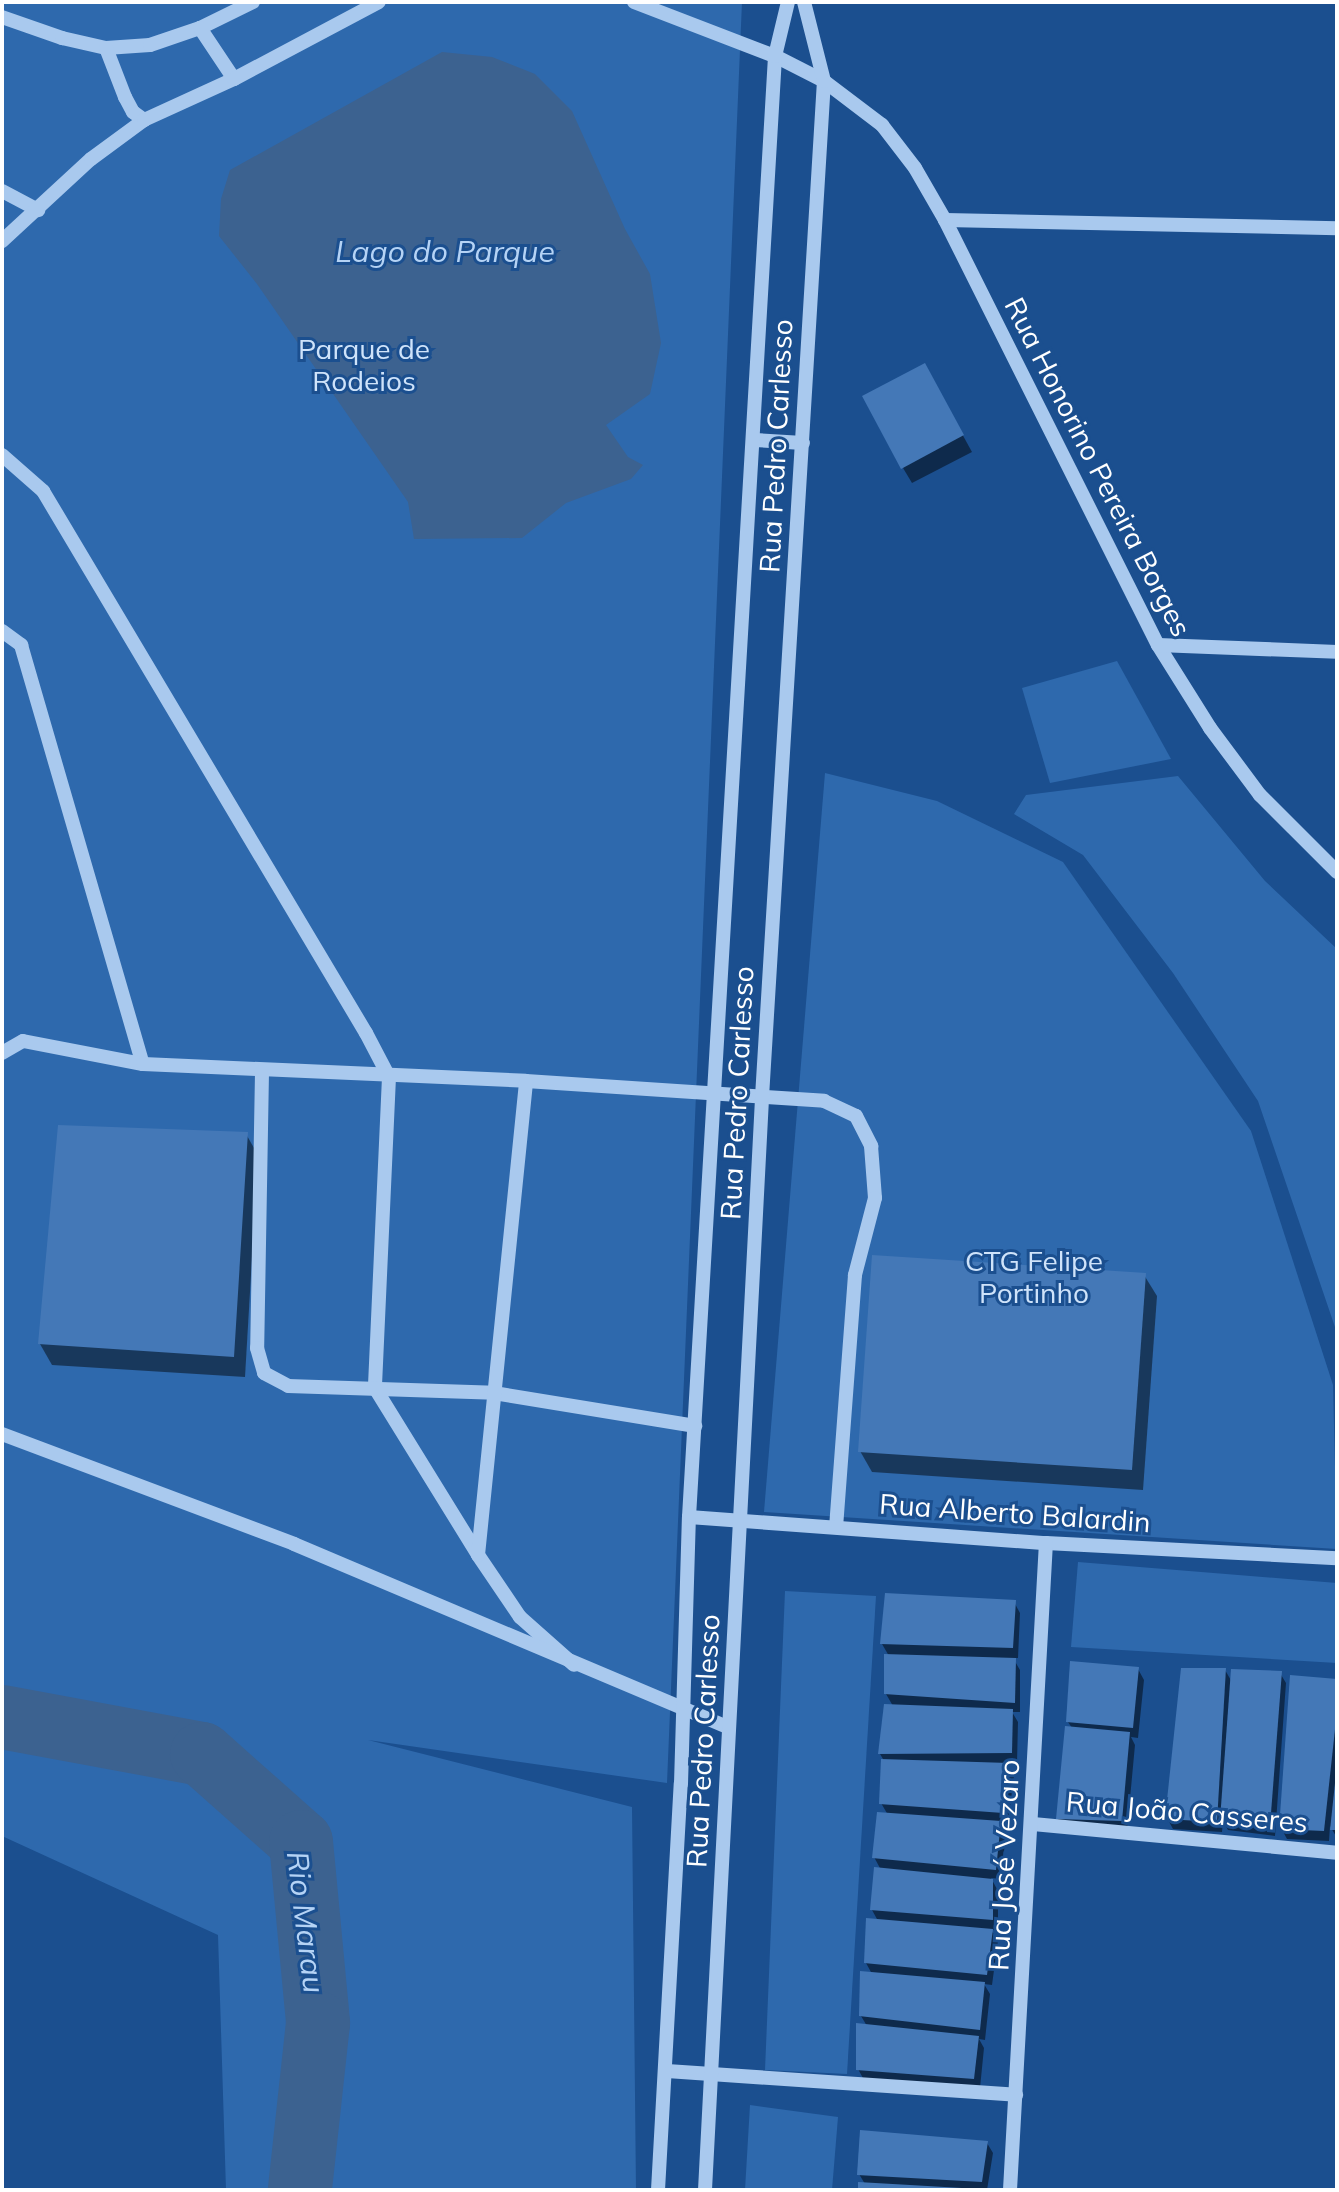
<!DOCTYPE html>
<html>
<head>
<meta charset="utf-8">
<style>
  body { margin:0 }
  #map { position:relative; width:1339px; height:2192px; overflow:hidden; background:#1b4f8f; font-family:Mulish,sans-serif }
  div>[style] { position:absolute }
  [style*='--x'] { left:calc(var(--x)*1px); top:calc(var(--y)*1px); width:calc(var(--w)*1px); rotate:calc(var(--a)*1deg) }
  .green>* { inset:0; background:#2e69ad }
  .water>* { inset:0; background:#3c6290 }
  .shadow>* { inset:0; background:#0007 }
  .river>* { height:64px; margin:-32px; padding:0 32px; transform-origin:32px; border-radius:32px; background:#3c6290 }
  .building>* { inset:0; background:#4478b7 }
  .minor>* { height:14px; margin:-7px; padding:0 7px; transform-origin:7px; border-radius:7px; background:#a9c9ee }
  span { translate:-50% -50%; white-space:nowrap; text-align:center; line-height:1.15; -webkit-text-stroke:6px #1b4f8f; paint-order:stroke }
  .park-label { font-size:28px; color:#cfe3fa }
  .street-label { font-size:28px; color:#fff }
  .water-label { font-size:30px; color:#b5d3f5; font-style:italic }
  .frame { position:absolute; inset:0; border:4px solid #fff; pointer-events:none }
</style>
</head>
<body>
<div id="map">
  <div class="green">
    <div style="clip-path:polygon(2px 2px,742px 2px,667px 1783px,368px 1740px,632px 1807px,636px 2190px,226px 2190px,218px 1935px,2px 1836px)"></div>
    <div style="clip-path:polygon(1117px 661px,1171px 759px,1050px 783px,1022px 688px)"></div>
    <div style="clip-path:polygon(825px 773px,937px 801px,1063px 862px,1251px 1131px,1333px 1385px,1337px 1549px,764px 1512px)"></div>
    <div style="clip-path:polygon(1178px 776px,1265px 881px,1337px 949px,1337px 1333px,1258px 1101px,1173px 973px,1083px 855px,1014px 814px,1026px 795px)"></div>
    <div style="clip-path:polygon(1078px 1562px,1337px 1583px,1337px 1663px,1071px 1647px)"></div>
    <div style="clip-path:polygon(785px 1591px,876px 1596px,847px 2074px,765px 2070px)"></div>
    <div style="clip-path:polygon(750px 2105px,838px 2117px,832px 2190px,745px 2190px)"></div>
  </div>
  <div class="water">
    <div style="clip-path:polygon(442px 52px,492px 57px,535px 74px,572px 111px,625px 229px,650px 274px,661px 343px,650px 394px,606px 425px,628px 457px,643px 465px,631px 479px,566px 503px,522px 538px,414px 539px,408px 502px,257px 284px,219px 236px,221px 199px,230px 170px)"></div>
  </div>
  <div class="shadow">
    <div style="clip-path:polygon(933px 381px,972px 452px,912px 483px,903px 468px)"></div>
    <div style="clip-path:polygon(246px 1134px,258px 1155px,245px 1377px,52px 1365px,40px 1344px)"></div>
    <div style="clip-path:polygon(1144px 1275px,1157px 1296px,1143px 1490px,872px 1472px,860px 1451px)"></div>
    <div style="clip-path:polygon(1014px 1602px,1020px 1613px,1018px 1658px,1013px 1658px,1020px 1670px,1020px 1712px,1012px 1712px,1018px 1722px,1017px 1763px,1006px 1763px,1014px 1776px,1008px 1823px,1000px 1822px,1006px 1833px,1001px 1879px,991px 1878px,998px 1891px,998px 1930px,991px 1930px,998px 1941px,992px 1985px,984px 1984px,990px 1994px,985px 2040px,979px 2039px,984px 2048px,980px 2088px,864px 2080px,858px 2069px,867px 2026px,861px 2016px,872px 1974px,866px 1963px,878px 1921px,872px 1910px,881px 1870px,874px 1857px,888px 1815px,881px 1803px,883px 1759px,880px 1754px,893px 1706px,886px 1694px,889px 1656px,882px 1644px)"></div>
    <div style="clip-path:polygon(1138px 1669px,1144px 1680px,1138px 1738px,1131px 1737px,1135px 1745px,1127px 1831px,1064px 1829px,1058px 1819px,1072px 1728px,1068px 1722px)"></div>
    <div style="clip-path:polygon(1225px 1670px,1232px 1682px,1280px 1673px,1286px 1683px,1275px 1836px,1228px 1830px,1223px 1821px,1222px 1832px,1173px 1829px,1167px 1818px)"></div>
    <div style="clip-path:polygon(1337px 1681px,1337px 1838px,1330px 1826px,1329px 1841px,1287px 1839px,1281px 1828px)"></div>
    <div style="clip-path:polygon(987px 2143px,993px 2153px,987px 2190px,860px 2190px,865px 2184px,859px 2174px)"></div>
  </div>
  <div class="river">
    <div style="--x:2;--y:1717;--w:203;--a:10.5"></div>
    <div style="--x:202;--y:1754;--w:132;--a:41.6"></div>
    <div style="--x:301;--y:1842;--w:182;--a:84.6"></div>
    <div style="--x:318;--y:2023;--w:168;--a:96.2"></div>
  </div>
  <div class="building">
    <div style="clip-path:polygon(925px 363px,964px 435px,901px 469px,862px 396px)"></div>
    <div style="clip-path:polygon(58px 1125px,248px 1132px,234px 1357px,38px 1344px)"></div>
    <div style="clip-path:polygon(872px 1255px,1146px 1273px,1132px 1470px,858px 1452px)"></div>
    <div style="clip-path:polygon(885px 1593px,1016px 1600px,1013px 1648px,880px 1644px)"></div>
    <div style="clip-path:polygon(884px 1654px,1016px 1658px,1015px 1703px,884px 1694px)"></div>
    <div style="clip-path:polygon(1070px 1661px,1139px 1667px,1133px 1728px,1066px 1722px)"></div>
    <div style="clip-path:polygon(1181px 1668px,1226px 1668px,1217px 1822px,1165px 1819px)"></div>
    <div style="clip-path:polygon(1231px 1669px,1282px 1671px,1270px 1826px,1220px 1820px)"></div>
    <div style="clip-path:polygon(1290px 1675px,1337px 1679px,1337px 1711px,1324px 1831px,1279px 1829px)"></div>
    <div style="clip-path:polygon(884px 1704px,1013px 1709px,1012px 1753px,878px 1754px)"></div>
    <div style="clip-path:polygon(1065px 1726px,1130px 1732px,1122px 1821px,1056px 1819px)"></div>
    <div style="clip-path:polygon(881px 1759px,1009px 1763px,1003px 1813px,879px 1804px)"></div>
    <div style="clip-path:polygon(1335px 1783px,1337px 1784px,1337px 1830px,1330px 1830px)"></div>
    <div style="clip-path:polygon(877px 1812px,1001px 1821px,996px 1870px,872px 1858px)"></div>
    <div style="clip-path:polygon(874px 1867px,993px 1879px,993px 1920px,870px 1910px)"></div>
    <div style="clip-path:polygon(866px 1918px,993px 1929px,987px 1975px,864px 1963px)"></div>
    <div style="clip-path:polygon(860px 1971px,985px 1982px,980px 2030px,859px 2016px)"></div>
    <div style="clip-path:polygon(856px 2023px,979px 2036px,974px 2079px,856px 2070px)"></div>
    <div style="clip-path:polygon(860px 2130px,988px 2141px,982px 2182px,857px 2175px)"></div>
    <div style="clip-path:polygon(858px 2182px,962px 2188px,962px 2190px,858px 2190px)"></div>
  </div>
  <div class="minor">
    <div style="--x:634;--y:2;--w:151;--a:21"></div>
    <div style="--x:775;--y:56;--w:55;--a:27"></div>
    <div style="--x:824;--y:81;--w:73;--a:37.2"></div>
    <div style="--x:882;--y:125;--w:54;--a:52.5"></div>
    <div style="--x:915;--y:168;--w:60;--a:60"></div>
    <div style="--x:945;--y:220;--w:475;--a:63.4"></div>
    <div style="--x:1158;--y:645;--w:98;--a:57.9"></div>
    <div style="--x:1210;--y:728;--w:84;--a:53.3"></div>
    <div style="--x:1260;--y:795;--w:109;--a:45"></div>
    <div style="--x:2;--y:17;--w:64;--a:19.3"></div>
    <div style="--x:62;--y:38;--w:45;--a:12.8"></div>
    <div style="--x:106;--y:48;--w:44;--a:-3.9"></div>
    <div style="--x:150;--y:45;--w:53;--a:-18.8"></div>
    <div style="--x:200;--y:28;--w:59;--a:-26.1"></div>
    <div style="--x:200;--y:28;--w:61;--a:56.3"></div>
    <div style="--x:106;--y:48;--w:53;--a:68.8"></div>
    <div style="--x:125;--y:97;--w:17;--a:62"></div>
    <div style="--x:133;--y:112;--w:14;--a:36"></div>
    <div style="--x:2;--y:191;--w:41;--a:27.8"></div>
    <div style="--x:945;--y:220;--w:392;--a:1.2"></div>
    <div style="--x:2;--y:241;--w:121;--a:-42.7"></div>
    <div style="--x:91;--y:159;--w:66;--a:-36.3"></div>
    <div style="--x:144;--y:120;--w:99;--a:-24.5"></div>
    <div style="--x:234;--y:79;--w:164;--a:-28"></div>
    <div style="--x:755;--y:440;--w:48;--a:3.6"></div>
    <div style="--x:2;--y:455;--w:55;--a:41.3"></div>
    <div style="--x:43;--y:491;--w:631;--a:59.21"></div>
    <div style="--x:366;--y:1033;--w:50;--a:62.4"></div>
    <div style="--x:389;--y:1077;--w:311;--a:92.6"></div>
    <div style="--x:375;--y:1388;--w:196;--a:58.3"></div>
    <div style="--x:478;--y:1555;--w:75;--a:55.9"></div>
    <div style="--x:520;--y:1617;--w:72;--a:41.6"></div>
    <div style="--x:2;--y:631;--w:24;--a:36"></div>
    <div style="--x:21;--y:645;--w:436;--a:73.8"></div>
    <div style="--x:1158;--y:645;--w:179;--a:2.2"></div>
    <div style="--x:2;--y:1053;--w:24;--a:-30"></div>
    <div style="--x:23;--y:1041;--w:122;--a:10.9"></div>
    <div style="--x:143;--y:1064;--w:383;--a:2.5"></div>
    <div style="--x:526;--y:1081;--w:299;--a:3.8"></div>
    <div style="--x:824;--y:1101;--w:35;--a:25"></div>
    <div style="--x:856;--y:1116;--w:34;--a:63"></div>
    <div style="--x:871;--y:1146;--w:52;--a:85.6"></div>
    <div style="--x:875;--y:1198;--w:80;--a:104.6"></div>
    <div style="--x:855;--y:1275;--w:252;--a:94.3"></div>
    <div style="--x:262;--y:1072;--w:276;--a:91"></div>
    <div style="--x:257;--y:1348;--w:26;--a:74"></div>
    <div style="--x:264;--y:1373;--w:27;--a:28"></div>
    <div style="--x:288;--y:1386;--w:206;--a:1.9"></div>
    <div style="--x:494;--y:1393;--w:204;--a:9.3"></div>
    <div style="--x:2;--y:1434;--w:312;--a:20.6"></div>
    <div style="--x:294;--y:1544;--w:472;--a:22.9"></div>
    <div style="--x:689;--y:1517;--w:358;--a:4.2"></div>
    <div style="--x:1046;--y:1543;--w:291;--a:3"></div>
    <div style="--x:478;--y:1555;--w:476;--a:-84.2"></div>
    <div style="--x:1033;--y:1824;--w:305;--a:5.4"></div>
    <div style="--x:667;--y:2071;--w:350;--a:3.9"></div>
    <div style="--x:658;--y:2190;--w:407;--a:-86.8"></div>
    <div style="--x:681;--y:1784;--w:267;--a:-88.3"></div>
    <div style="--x:689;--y:1517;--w:1464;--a:-86.63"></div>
    <div style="--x:775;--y:56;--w:56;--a:-76.5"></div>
    <div style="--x:705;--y:2190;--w:1094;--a:-87.01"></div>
    <div style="--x:762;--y:1097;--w:1018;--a:-86.51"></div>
    <div style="--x:824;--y:81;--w:81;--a:-104.2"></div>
    <div style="--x:1010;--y:2190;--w:648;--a:-86.82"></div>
  </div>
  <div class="park-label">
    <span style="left:364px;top:365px">Parque de<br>Rodeios</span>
    <span style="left:1034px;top:1277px">CTG Felipe<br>Portinho</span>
  </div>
  <div class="street-label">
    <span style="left:776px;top:446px;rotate:-87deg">Rua Pedro Carlesso</span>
    <span style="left:1098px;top:467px;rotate:63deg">Rua Honorino Pereira Borges</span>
    <span style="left:737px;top:1093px;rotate:-87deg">Rua Pedro Carlesso</span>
    <span style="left:1015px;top:1513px;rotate:4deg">Rua Alberto Balardin</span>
    <span style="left:703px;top:1741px;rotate:-87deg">Rua Pedro Carlesso</span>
    <span style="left:1187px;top:1812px;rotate:5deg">Rua João Casseres</span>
    <span style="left:1004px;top:1865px;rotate:-87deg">Rua José Vezaro</span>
  </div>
  <div class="water-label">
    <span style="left:445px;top:251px">Lago do Parque</span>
    <span style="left:306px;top:1922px;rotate:83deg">Rio Marau</span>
  </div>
  <div class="frame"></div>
</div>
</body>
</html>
